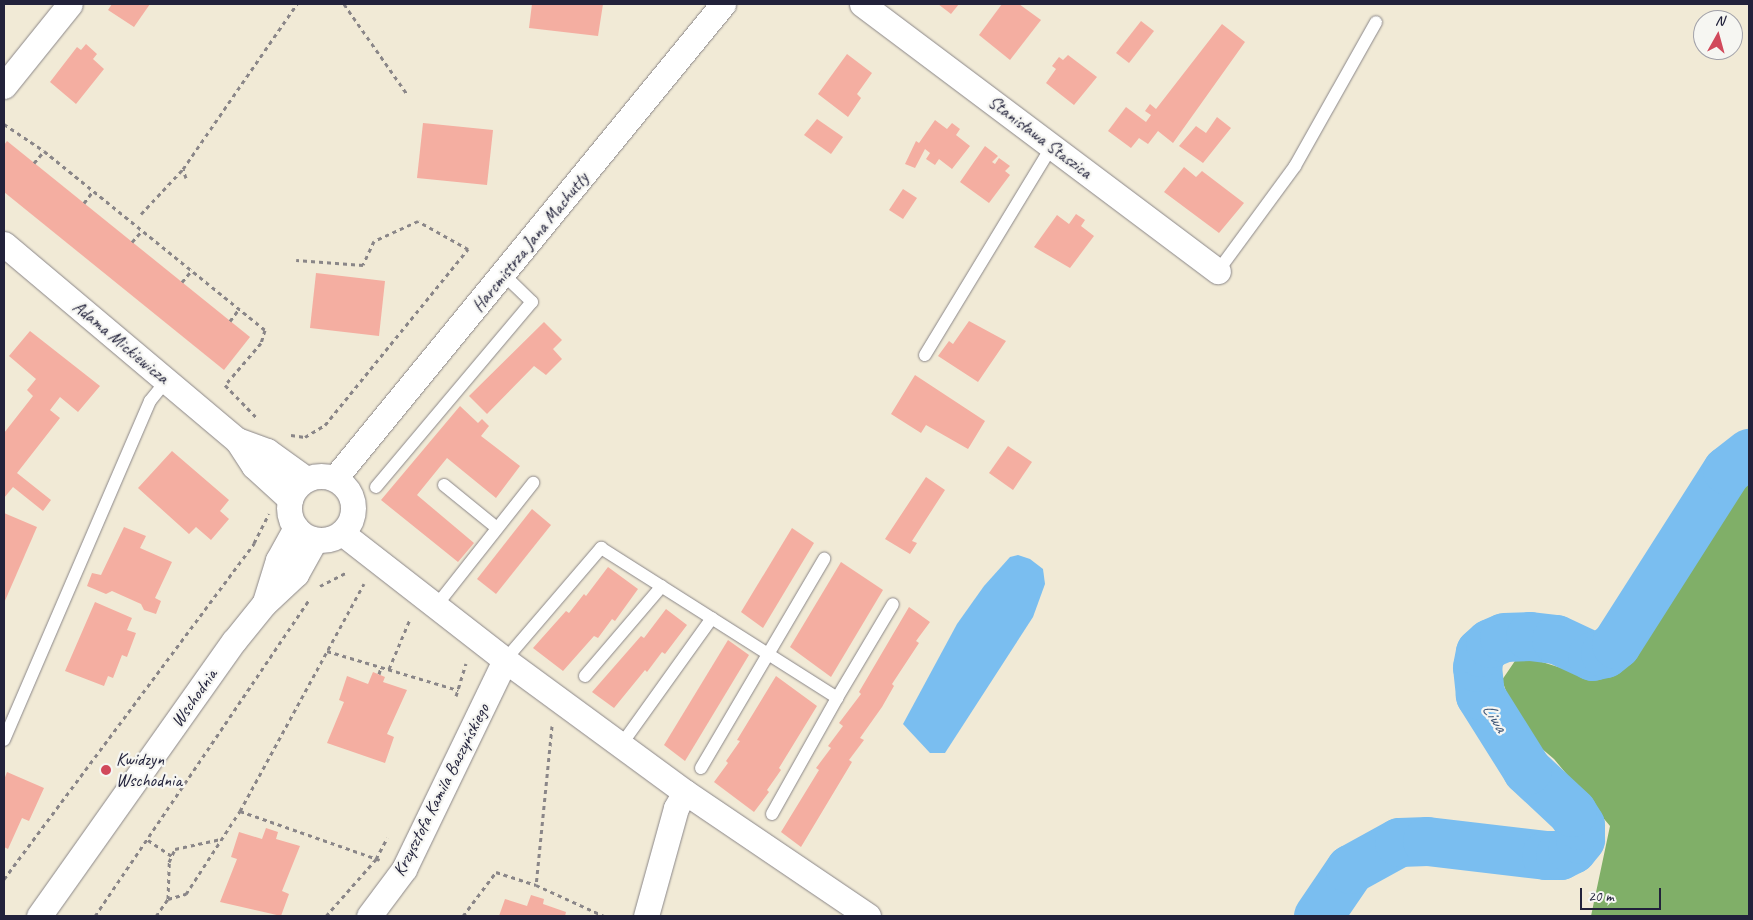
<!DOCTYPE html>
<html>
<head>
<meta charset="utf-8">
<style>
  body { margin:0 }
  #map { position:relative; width:1753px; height:920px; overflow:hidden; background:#f1ead6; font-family:Caveat,sans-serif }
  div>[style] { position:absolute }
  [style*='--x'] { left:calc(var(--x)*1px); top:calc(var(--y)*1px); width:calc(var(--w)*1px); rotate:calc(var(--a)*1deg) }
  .forest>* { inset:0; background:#80af68 }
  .water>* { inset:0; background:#7abef0 }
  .river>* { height:49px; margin:-24.5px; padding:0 24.5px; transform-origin:24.5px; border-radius:24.5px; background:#7abef0 }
  .building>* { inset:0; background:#f4aea1 }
  .path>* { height:3px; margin-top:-1.5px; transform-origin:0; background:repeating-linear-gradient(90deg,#8a8688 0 4px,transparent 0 8px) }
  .roads { filter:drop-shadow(0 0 1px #8a8688) drop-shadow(0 0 1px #8a8688) }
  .lane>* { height:12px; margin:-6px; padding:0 6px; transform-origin:6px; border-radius:6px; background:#fff }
  .street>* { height:25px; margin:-12.5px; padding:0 12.5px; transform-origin:12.5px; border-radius:12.5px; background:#fff }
  .street>.ring { margin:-12.5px; padding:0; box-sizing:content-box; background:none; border:25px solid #fff; border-radius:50% }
  .dots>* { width:14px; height:14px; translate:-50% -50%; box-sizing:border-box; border:2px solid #f6f6f2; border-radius:50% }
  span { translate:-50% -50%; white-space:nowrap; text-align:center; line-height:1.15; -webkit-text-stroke:4.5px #f6f6f2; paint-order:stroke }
  .street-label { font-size:18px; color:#22223b }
  .poi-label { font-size:18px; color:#22223b }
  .left { translate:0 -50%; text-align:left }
  .water-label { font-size:19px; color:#41597a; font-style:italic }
  .frame { position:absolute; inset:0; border:5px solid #22223b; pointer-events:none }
  .north { position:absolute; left:1693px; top:10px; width:50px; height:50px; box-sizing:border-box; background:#f6f6f2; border:1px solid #a1a1a9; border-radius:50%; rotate:7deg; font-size:14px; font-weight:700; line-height:20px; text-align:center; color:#22223b }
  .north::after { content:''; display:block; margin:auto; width:18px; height:22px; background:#d1495b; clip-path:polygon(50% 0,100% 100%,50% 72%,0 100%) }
  .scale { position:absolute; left:1580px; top:888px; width:81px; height:22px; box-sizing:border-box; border:2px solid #22223b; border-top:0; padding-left:6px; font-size:15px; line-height:18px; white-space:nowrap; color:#22223b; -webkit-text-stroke:4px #f6f6f2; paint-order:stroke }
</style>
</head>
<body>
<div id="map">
  <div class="forest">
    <div style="clip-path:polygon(1749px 481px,1749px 916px,1591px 916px,1610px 826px,1554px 759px,1520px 730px,1502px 680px,1519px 655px,1594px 678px,1671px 588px,1733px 497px)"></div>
  </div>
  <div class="water">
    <div style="clip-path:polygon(1018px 555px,1030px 559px,1043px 569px,1045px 584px,1033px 617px,945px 753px,930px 753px,903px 724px,957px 624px,984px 586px,1010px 557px)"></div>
  </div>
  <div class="river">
    <div style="--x:1318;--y:916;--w:57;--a:-55.8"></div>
    <div style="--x:1350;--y:869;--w:56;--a:-28.9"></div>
    <div style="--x:1399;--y:842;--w:28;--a:-2"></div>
    <div style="--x:1427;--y:841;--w:120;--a:6.7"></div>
    <div style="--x:1546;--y:855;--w:14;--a:0"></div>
    <div style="--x:1560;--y:855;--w:13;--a:-27"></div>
    <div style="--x:1572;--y:849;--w:13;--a:-51"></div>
    <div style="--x:1580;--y:839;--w:14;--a:-90"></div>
    <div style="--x:1580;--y:825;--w:15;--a:-122"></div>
    <div style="--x:1572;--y:812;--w:62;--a:-137"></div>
    <div style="--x:1527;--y:770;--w:89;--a:-122.1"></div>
    <div style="--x:1480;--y:695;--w:28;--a:-96"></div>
    <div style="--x:1477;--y:667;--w:15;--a:-79"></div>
    <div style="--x:1480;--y:652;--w:13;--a:-42"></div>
    <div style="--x:1490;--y:643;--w:15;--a:-23"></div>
    <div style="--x:1504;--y:637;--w:26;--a:-2"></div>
    <div style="--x:1530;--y:636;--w:26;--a:7"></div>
    <div style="--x:1556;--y:639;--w:40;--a:25"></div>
    <div style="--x:1592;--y:656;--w:13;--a:-13"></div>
    <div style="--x:1605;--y:653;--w:14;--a:-39"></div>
    <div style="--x:1616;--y:644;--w:206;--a:-57.5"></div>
    <div style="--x:1727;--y:470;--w:28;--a:-38"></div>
  </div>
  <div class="building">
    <div style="clip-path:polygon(112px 4px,150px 4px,134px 27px,108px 10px)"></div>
    <div style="clip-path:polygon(532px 4px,603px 4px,598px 36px,529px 28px)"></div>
    <div style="clip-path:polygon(938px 4px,959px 4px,951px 14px)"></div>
    <div style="clip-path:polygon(1002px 4px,1019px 4px,1041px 20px,1010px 60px,979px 35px)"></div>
    <div style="clip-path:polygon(1141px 21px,1154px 31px,1129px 63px,1116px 53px)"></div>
    <div style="clip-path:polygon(1222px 24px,1245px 42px,1173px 143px,1158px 131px,1148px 144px,1139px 138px,1131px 148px,1108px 131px,1126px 107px,1146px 122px,1151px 115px,1145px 111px,1150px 104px,1156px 109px)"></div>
    <div style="clip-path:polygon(86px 44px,97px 54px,93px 59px,104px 69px,76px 104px,50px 82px,77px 47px,81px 50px)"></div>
    <div style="clip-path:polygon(847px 54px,872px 73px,857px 94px,861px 98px,848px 117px,818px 94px)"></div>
    <div style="clip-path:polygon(1068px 55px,1097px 77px,1074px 105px,1046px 83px,1056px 69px,1052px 66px,1059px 57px,1063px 60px)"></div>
    <div style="clip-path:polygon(1217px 117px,1231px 128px,1203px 163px,1179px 146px,1196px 126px,1206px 133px)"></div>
    <div style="clip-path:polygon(817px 119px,843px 137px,831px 154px,804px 135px)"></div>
    <div style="clip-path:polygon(935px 120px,947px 129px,952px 123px,960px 129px,956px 135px,970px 146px,952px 169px,939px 159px,935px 165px,926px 159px,930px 153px,925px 149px,915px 168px,905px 164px,916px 141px,919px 143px)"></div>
    <div style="clip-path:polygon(423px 123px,493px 130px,487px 185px,417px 178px)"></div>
    <div style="clip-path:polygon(7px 141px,250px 337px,224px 370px,4px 192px,4px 145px)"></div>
    <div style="clip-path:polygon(985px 146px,998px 156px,992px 162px,995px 164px,999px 158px,1010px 166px,1005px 171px,1010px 175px,989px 203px,960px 182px)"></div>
    <div style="clip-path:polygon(1184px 167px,1196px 177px,1202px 171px,1244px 203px,1219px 233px,1164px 192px)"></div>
    <div style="clip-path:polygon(903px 189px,917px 198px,903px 219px,889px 210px)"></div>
    <div style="clip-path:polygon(1076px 214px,1085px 220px,1081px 226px,1094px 236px,1070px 268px,1034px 247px,1057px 215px,1069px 224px)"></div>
    <div style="clip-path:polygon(316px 273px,385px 281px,379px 336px,310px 328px)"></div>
    <div style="clip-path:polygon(969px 321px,1006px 341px,978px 382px,938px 356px,949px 341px,953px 344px)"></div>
    <div style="clip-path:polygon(544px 322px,562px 340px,553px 349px,562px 359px,546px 375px,534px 366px,487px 414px,469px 396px)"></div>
    <div style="clip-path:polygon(30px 331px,100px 386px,78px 412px,60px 397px,50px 410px,60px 418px,17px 473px,51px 500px,43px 511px,13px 487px,4px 498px,4px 433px,33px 396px,27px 390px,36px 379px,9px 356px)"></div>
    <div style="clip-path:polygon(915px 375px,985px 421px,968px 449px,926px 425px,921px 433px,891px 414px)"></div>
    <div style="clip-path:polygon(460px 406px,478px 423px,482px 419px,489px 426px,481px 436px,520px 466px,496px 498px,447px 458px,417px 495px,474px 543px,458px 562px,381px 500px)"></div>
    <div style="clip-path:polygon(1008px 446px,1032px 462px,1013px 490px,989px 473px)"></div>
    <div style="clip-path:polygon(172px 451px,229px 500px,220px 511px,229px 519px,211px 540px,196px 527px,189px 534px,138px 488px)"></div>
    <div style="clip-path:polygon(926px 477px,945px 490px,912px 541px,917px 543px,910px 554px,885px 539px)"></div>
    <div style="clip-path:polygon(532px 509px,551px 525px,496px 594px,477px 579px)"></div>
    <div style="clip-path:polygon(4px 513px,37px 527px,4px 603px)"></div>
    <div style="clip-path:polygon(124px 527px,146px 536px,140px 548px,172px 562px,155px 598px,161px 601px,156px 614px,144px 610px,141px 604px,112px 591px,106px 594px,87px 586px,92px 573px,101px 575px)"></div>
    <div style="clip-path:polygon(792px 528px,814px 543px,763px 628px,741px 612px)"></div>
    <div style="clip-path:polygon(841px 562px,883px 590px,831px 677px,790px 647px)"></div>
    <div style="clip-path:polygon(608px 567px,638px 589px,615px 621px,612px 619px,598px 638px,594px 636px,563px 671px,533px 648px,566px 611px,569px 613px,584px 594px,586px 596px)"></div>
    <div style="clip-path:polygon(95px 602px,132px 618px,127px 630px,136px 633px,127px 657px,122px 655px,113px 678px,108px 676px,104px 686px,65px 671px)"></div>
    <div style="clip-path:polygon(909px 607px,930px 622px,916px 641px,919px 643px,892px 684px,894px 686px,882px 707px,860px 738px,864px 740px,849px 760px,852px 762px,801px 847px,781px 832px,819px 770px,816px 768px,831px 748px,828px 746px,843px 726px,839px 723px,861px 694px,859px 692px)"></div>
    <div style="clip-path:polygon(666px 609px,687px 625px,665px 654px,662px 652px,647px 672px,645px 670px,614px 708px,592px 692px,641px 636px,644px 638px)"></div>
    <div style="clip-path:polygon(728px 640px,749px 655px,685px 761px,664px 745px)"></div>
    <div style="clip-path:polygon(373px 672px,385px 677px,383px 682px,407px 690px,387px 734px,394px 737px,385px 763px,327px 743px,344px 702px,339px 700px,347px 676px,368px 684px)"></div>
    <div style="clip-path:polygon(776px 676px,817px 706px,779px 768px,781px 770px,767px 790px,769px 792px,754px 812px,714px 782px,728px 763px,726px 761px,740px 741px,737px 740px)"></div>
    <div style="clip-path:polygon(7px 772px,44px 788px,29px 821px,22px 818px,8px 849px,4px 847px,4px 780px)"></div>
    <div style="clip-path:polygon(266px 828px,278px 832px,276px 839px,300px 846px,282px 891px,289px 894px,281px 916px,220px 902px,237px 859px,231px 857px,239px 832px,262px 839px)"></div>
    <div style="clip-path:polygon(531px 895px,544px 899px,543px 904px,566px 912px,565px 916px,499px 916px,505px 899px,527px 906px)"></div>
  </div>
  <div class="path">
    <div style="--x:344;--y:4;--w:110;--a:55"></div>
    <div style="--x:4;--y:124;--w:48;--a:34"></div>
    <div style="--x:44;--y:151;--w:284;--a:39"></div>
    <div style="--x:265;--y:330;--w:14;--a:107"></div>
    <div style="--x:261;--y:343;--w:55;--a:130.6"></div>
    <div style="--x:225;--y:385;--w:47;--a:45.9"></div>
    <div style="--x:34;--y:163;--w:16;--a:-50"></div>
    <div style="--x:186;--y:178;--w:9;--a:-108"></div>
    <div style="--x:183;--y:169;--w:201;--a:-55.4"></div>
    <div style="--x:84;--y:203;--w:15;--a:-53"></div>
    <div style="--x:141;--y:214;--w:62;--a:-47"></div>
    <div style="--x:132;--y:242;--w:15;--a:-48"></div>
    <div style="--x:182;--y:282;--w:16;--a:-50"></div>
    <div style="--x:230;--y:321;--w:15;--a:-53"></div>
    <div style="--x:291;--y:435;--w:14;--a:8"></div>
    <div style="--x:305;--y:437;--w:23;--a:-31"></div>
    <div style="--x:325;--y:425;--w:227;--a:-50.9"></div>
    <div style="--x:468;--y:249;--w:57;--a:-150.8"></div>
    <div style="--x:418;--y:221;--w:48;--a:155.6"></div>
    <div style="--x:374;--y:241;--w:26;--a:115"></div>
    <div style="--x:363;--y:265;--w:67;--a:-175.7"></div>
    <div style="--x:320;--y:586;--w:31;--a:-27"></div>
    <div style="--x:327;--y:651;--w:137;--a:16.6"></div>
    <div style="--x:389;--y:669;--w:54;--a:-67.2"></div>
    <div style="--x:379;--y:674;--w:7;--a:-74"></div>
    <div style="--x:456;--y:696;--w:34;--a:-73"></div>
    <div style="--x:552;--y:726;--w:160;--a:95.7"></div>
    <div style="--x:536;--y:885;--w:75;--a:24.5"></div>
    <div style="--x:240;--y:811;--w:259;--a:-61.4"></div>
    <div style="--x:148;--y:840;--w:29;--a:34"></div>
    <div style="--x:4;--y:879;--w:419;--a:-53.3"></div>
    <div style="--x:254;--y:543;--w:33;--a:-63"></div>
    <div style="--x:168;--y:899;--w:37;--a:-88"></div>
    <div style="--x:169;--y:862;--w:14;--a:-65"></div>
    <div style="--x:175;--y:849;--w:47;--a:-12.3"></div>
    <div style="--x:95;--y:916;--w:382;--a:-55.9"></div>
    <div style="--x:156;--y:916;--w:21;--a:-55"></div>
    <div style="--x:168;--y:899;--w:19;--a:-16"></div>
    <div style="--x:186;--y:894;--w:99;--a:-57"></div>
    <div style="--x:240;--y:811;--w:148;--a:19.3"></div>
    <div style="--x:326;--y:916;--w:76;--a:-48.7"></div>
    <div style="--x:376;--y:859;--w:24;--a:-62"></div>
    <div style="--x:463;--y:916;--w:55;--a:-53.1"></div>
    <div style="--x:496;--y:872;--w:42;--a:18"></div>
  </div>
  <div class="roads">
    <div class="lane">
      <div style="--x:1218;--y:271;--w:130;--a:-53.7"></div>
      <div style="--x:1295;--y:166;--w:165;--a:-60.6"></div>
      <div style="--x:925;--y:355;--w:245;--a:-58.7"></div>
      <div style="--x:444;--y:485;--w:68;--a:39.1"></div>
      <div style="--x:376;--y:487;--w:242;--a:-49.9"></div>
      <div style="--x:532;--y:302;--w:39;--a:-136"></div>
      <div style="--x:436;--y:606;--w:157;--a:-51.7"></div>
      <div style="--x:505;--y:660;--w:148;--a:-49.4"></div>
      <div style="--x:601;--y:548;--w:280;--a:32.4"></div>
      <div style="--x:837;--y:698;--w:109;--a:-59.2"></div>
      <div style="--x:585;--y:676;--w:118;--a:-49.5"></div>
      <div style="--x:4;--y:740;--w:369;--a:-66.7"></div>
      <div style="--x:150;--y:401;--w:27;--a:-51"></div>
      <div style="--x:621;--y:745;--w:156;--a:-54.4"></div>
      <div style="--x:701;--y:768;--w:243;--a:-59.5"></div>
      <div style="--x:772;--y:814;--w:133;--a:-60.7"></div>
    </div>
    <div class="street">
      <div style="--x:862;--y:4;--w:445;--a:36.9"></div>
      <div style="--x:4;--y:86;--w:105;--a:-51.2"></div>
      <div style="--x:4;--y:244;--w:304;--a:40.1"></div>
      <div style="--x:237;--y:440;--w:31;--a:57"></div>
      <div style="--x:254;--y:466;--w:49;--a:42.5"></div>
      <div style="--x:237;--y:440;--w:32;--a:20"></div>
      <div style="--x:267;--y:451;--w:48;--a:35.7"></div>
      <div class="ring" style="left:289px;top:476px;width:39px;height:39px"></div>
      <div style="--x:335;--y:478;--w:613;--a:-50.7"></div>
      <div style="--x:342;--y:533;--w:207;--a:37.9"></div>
      <div style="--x:505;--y:660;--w:223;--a:36.3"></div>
      <div style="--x:685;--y:792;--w:221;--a:34.1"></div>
      <div style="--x:265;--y:602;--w:44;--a:-72.8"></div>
      <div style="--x:278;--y:560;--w:37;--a:-61"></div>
      <div style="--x:39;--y:916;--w:337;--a:-54.7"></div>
      <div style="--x:234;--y:641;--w:48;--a:-51"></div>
      <div style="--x:264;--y:604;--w:44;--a:-43.2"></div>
      <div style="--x:296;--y:574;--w:39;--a:-61"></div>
      <div style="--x:369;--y:916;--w:59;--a:-53.3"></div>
      <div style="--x:404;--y:869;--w:232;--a:-64.2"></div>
      <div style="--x:646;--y:916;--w:112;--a:-74.5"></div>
      <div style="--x:676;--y:808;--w:18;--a:-61"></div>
    </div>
  </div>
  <div class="dots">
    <div style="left:106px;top:770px;background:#d1495b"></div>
  </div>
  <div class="street-label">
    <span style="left:1040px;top:137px;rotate:37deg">Stanisława Staszica</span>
    <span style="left:530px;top:242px;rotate:-51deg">Harcmistrza Jana Machutty</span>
    <span style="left:121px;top:342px;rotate:40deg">Adama Mickiewicza</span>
    <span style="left:194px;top:698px;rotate:-55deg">Wschodnia</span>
    <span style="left:441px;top:790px;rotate:-63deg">Krzysztofa Kamila Baczyńskiego</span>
  </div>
  <div class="poi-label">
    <span class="left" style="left:116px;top:770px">Kwidzyn<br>Wschodnia</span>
  </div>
  <div class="water-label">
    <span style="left:1494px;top:718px;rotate:58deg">Liwa</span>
  </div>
  <div class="frame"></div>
  <div class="north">N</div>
  <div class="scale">20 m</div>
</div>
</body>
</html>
